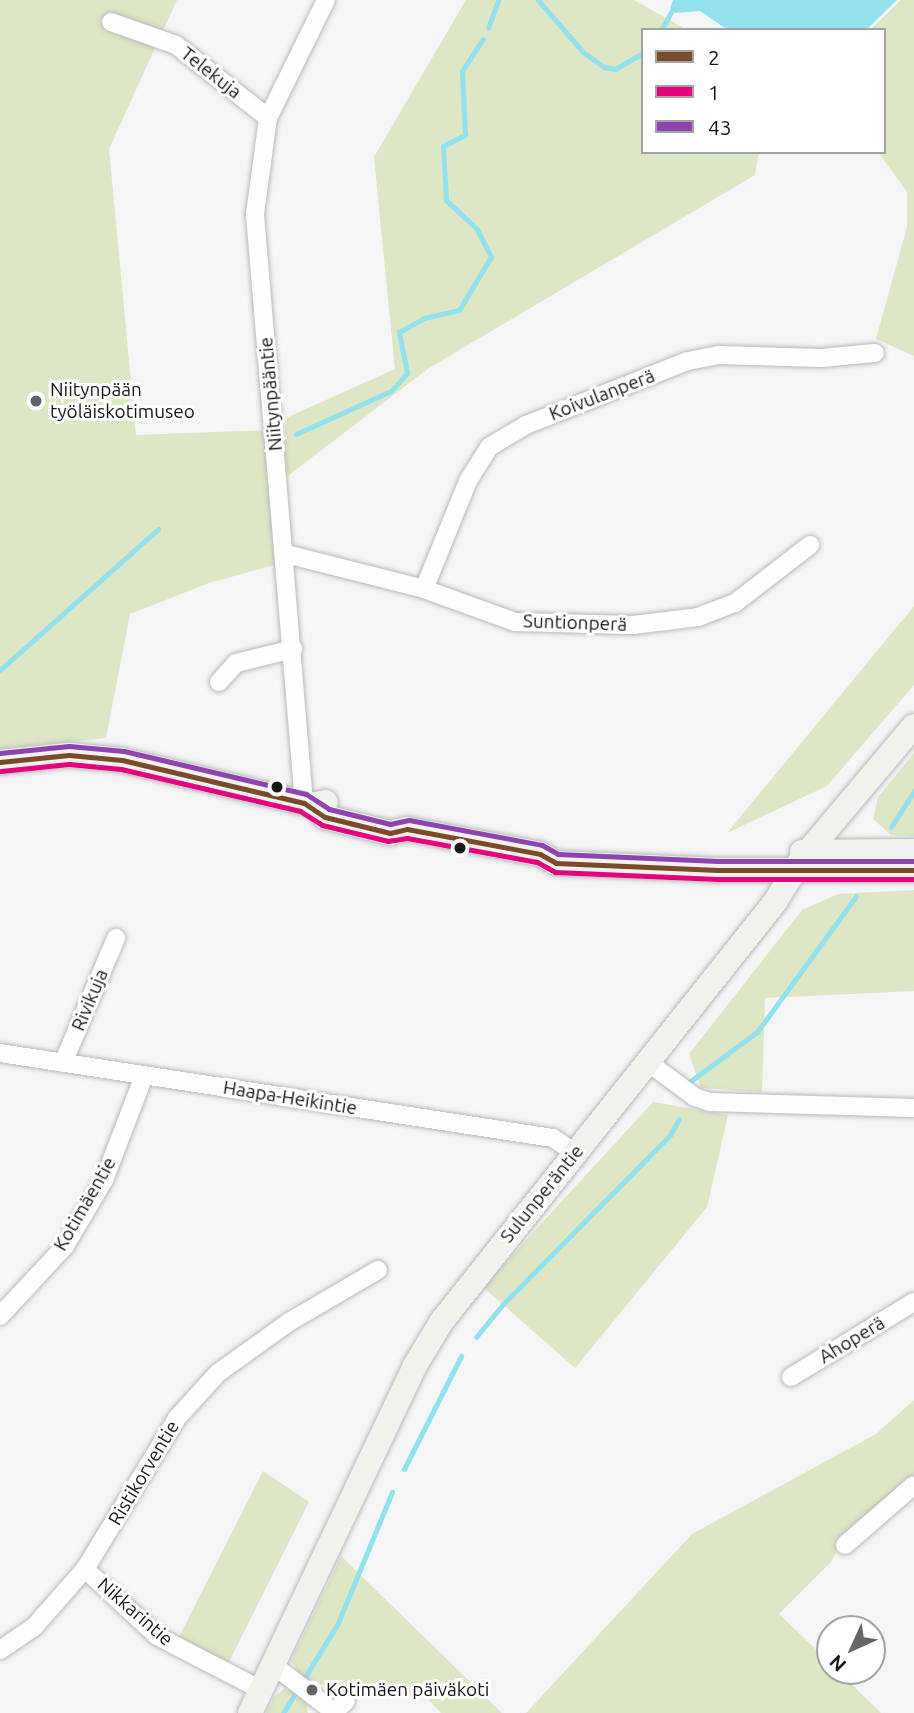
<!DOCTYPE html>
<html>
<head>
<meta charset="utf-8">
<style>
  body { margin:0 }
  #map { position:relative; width:914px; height:1713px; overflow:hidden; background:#f4f5f7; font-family:Ubuntu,sans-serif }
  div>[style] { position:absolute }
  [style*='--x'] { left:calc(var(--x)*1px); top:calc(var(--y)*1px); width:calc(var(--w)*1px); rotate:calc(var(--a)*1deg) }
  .green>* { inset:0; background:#dde6c5 }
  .water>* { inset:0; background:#93e1ec }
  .stream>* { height:5px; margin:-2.5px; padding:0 2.5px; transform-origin:2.5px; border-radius:2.5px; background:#93e1ec }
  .roads { filter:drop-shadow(0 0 2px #bababc) drop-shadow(0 0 2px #bababc) }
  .street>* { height:18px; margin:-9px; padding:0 9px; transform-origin:9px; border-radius:9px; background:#fdfefe }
  .secondary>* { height:24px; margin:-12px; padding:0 12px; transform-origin:12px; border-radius:12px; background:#f1f1ee }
  .bus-1>* { height:5px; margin:-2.5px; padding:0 2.5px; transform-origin:2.5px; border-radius:2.5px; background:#7a4b2a }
  .bus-2>* { height:5px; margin:-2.5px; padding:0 2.5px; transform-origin:2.5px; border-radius:2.5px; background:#e5007d }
  .bus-3>* { height:5px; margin:-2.5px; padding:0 2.5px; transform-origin:2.5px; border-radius:2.5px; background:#8e44ad }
  .dots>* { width:19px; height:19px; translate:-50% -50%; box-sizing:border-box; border:4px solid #fff; border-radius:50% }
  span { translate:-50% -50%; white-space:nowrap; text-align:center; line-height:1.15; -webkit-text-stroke:6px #fff; paint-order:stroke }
  .street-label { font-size:19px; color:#18181a }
  .poi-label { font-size:19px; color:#18181a }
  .left { translate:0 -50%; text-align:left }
  .legend { position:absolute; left:641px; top:28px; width:245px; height:126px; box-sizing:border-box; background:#fff; border:2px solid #a3a3a3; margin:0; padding:9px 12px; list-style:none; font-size:21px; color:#18181a }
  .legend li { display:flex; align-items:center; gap:14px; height:35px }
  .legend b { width:35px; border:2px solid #a3a3a3 }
  .north { position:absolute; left:816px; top:1615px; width:70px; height:70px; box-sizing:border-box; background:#fff; border:2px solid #a3a3a3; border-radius:50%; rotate:225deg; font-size:19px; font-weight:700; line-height:28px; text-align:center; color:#18181a }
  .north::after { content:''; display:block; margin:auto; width:24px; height:32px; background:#656567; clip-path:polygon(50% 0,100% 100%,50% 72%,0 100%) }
</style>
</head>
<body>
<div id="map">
  <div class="green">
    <div style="clip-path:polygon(0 0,177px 0,109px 149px,136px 435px,273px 430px,285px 562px,209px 583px,130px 614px,106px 738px,0 749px)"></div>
    <div style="clip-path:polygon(466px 0,634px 0,687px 30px,643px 30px,643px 152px,759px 152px,755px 175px,429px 368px,281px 481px,286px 418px,395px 369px,374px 157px)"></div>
    <div style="clip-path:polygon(901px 0,914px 0,914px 356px,876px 339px,907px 227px,907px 192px,878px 152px,884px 152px,884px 30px,870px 30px)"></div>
    <div style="clip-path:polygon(914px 606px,914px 685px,827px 786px,727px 833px)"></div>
    <div style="clip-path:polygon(914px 753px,914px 836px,891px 835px,873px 819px,878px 797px)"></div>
    <div style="clip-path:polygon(914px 890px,914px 991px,765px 998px,762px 1092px,701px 1088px,689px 1054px,802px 910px,838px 894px)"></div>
    <div style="clip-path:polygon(653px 1102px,728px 1115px,707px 1207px,575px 1368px,483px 1287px)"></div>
    <div style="clip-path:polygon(914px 1400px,914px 1480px,840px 1545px,831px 1562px,779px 1614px,830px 1663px,830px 1671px,838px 1671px,881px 1713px,526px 1713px,692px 1534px,876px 1434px)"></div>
    <div style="clip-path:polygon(263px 1471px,309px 1502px,226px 1668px,176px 1643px)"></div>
    <div style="clip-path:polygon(341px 1556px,502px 1713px,441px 1713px,427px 1698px,354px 1695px,339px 1683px,317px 1685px,300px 1675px,291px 1661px)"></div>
    <div style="clip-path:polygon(285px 1688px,306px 1701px,308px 1713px,266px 1713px,274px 1697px)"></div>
  </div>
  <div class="water">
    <div style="clip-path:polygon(673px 0,897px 0,866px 30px,728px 30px,700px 11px,675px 13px,670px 8px)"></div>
  </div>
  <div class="stream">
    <div style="--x:538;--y:0;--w:69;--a:49.1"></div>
    <div style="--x:583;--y:52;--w:26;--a:36"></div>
    <div style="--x:604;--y:67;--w:11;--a:10"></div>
    <div style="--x:615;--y:69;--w:32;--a:-30"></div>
    <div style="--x:488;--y:28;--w:30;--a:-70"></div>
    <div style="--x:661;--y:30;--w:23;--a:-61"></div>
    <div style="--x:296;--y:434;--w:104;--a:-24.4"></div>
    <div style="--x:391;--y:391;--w:24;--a:-48"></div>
    <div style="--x:407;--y:373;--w:42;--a:-101"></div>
    <div style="--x:399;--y:332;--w:29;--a:-29"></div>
    <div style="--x:424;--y:318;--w:36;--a:-13"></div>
    <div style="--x:459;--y:310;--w:62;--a:-58.9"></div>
    <div style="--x:491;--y:257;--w:31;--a:-117"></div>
    <div style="--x:477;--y:229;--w:42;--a:-136.9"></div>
    <div style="--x:446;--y:200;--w:54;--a:-93.2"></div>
    <div style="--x:443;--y:146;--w:25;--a:-27"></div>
    <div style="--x:465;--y:135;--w:64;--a:-92.7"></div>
    <div style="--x:462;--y:71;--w:38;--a:-57"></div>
    <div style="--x:0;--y:670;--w:212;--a:-41.7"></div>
    <div style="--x:891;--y:827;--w:43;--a:-57.4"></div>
    <div style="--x:688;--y:1083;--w:86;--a:-36.5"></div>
    <div style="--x:757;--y:1032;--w:168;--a:-53.9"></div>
    <div style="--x:476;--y:1337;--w:43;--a:-50.7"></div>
    <div style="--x:503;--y:1304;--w:238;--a:-45.3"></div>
    <div style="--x:670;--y:1135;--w:18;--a:-61"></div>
    <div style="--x:404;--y:1469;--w:127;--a:-63.2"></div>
    <div style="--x:283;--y:1713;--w:105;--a:-58.6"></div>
    <div style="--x:338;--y:1623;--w:142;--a:-67.6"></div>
  </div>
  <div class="roads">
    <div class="street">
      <div style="--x:111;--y:22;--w:69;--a:19.5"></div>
      <div style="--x:176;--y:45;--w:117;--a:38.4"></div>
      <div style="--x:286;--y:554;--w:142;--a:14.2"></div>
      <div style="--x:424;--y:589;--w:97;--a:19.9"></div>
      <div style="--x:515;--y:622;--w:118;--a:1.5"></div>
      <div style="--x:633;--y:625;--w:65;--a:-7"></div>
      <div style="--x:698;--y:617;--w:40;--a:-21"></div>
      <div style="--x:735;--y:603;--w:95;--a:-37.7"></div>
      <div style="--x:424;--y:589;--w:117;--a:-67.8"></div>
      <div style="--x:468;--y:481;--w:40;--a:-58"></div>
      <div style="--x:489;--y:447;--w:43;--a:-30.7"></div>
      <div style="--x:526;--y:425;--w:174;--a:-21.6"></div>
      <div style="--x:688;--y:361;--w:32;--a:-11"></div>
      <div style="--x:719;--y:355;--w:102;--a:1.7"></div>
      <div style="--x:821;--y:358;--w:54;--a:-5.3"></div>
      <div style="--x:219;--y:682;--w:25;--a:-48"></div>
      <div style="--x:236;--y:663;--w:59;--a:-13.8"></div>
      <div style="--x:304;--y:803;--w:591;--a:-94.76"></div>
      <div style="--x:255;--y:214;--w:97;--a:-82.3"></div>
      <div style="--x:268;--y:118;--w:131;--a:-63.8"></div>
      <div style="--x:0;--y:1053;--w:559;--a:8.74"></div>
      <div style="--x:553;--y:1138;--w:27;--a:34"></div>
      <div style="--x:63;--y:1063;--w:136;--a:-67"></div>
      <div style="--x:649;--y:1063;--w:57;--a:36.5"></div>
      <div style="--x:695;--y:1097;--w:16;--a:18"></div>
      <div style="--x:710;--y:1102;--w:204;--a:1.7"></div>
      <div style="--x:0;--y:1316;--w:96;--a:-47.1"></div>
      <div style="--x:65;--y:1246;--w:77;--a:-59.4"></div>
      <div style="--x:104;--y:1180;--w:111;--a:-69"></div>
      <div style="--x:791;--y:1377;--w:144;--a:-31.4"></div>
      <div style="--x:845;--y:1545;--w:91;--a:-41"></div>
      <div style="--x:85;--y:1569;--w:98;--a:42.9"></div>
      <div style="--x:157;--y:1636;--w:117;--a:27.4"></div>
      <div style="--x:0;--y:1650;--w:41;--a:-34.1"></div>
      <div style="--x:34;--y:1627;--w:77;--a:-48.7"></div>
      <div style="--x:85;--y:1569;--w:177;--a:-58.6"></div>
      <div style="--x:177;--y:1418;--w:61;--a:-47.7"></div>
      <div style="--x:218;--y:1373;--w:87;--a:-35.7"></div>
      <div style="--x:289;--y:1322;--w:103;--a:-30.3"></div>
      <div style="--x:272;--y:1664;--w:78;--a:37.7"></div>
      <div style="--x:334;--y:1712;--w:16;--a:-43"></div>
    </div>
    <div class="secondary">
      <div style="--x:0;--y:762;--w:69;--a:-5.8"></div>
      <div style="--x:69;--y:755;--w:53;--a:5.4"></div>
      <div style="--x:122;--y:760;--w:195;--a:13.3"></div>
      <div style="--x:312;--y:805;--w:14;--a:-12"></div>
      <div style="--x:312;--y:805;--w:18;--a:43"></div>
      <div style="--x:325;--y:817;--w:67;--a:13.8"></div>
      <div style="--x:390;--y:833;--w:17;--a:-13"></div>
      <div style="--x:407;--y:829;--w:135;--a:10.6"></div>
      <div style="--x:540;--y:854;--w:18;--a:29"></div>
      <div style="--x:556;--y:863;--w:162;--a:2.5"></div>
      <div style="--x:718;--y:870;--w:196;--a:0"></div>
      <div style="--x:802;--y:852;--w:112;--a:-0.5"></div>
      <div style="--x:250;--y:1713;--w:383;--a:-64.6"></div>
      <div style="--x:414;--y:1367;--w:54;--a:-58.7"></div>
      <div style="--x:442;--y:1321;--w:535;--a:-51.52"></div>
      <div style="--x:775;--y:902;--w:49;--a:-58.2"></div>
      <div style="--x:801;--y:860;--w:175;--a:-49.9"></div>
    </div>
  </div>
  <div class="bus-1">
    <div style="--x:0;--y:762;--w:69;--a:-5.8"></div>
    <div style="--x:69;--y:755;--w:53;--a:5.4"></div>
    <div style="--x:122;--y:760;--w:187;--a:13.3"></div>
    <div style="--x:304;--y:803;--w:25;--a:34"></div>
    <div style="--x:325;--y:817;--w:67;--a:13.8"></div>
    <div style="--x:390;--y:833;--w:17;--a:-13"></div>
    <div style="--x:407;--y:829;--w:135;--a:10.6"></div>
    <div style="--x:540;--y:854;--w:18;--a:29"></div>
    <div style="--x:556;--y:863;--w:162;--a:2.5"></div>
    <div style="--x:718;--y:870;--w:196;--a:0"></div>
  </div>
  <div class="bus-2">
    <div style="--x:1;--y:771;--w:68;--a:-5.9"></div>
    <div style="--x:69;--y:764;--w:52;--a:5.5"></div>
    <div style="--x:121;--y:769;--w:184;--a:13.2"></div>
    <div style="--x:300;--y:811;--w:26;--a:32"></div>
    <div style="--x:322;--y:825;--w:68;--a:13.6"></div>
    <div style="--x:388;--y:841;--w:19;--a:-9"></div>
    <div style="--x:407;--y:838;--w:132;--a:10.5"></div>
    <div style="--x:537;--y:862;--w:21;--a:29"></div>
    <div style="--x:555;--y:872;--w:163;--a:2.5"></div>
    <div style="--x:718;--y:879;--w:196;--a:0"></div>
  </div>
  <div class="bus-3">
    <div style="--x:0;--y:753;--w:69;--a:-5.8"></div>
    <div style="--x:69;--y:746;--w:55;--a:5.2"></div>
    <div style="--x:124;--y:751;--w:187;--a:13.3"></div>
    <div style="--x:306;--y:794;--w:27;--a:33"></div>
    <div style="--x:329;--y:809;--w:63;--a:13.8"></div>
    <div style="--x:390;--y:824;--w:19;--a:-12"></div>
    <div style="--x:409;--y:820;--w:135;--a:10.6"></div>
    <div style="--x:542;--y:845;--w:18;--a:29"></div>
    <div style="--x:558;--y:854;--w:160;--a:2.5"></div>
    <div style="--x:718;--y:861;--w:196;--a:0"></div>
  </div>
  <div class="dots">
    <div style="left:36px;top:401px;background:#656567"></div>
    <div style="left:277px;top:787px;background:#18181a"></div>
    <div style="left:460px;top:848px;background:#18181a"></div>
    <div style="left:312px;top:1690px;background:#656567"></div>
  </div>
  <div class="street-label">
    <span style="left:211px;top:73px;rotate:38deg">Telekuja</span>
    <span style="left:271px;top:394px;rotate:-95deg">Niitynpääntie</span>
    <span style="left:602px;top:395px;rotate:-21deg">Koivulanperä</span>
    <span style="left:575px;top:623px;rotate:2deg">Suntionperä</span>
    <span style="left:90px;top:1000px;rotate:-67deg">Rivikuja</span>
    <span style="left:290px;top:1098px;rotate:9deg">Haapa-Heikintie</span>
    <span style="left:542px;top:1194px;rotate:-51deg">Sulunperäntie</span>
    <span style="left:85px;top:1204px;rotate:-60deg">Kotimäentie</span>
    <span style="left:852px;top:1340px;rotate:-31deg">Ahoperä</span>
    <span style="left:144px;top:1473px;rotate:-59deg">Ristikorventie</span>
    <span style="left:135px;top:1612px;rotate:41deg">Nikkarintie</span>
  </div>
  <div class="poi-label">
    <span class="left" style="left:50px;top:401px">Niitynpään<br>työläiskotimuseo</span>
    <span class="left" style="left:326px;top:1690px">Kotimäen päiväkoti</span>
  </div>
  <ul class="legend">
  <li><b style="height:9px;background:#7a4b2a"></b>2</li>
  <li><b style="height:9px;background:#e5007d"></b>1</li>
  <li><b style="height:9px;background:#8e44ad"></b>43</li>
  </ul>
  <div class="north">N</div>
</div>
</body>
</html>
